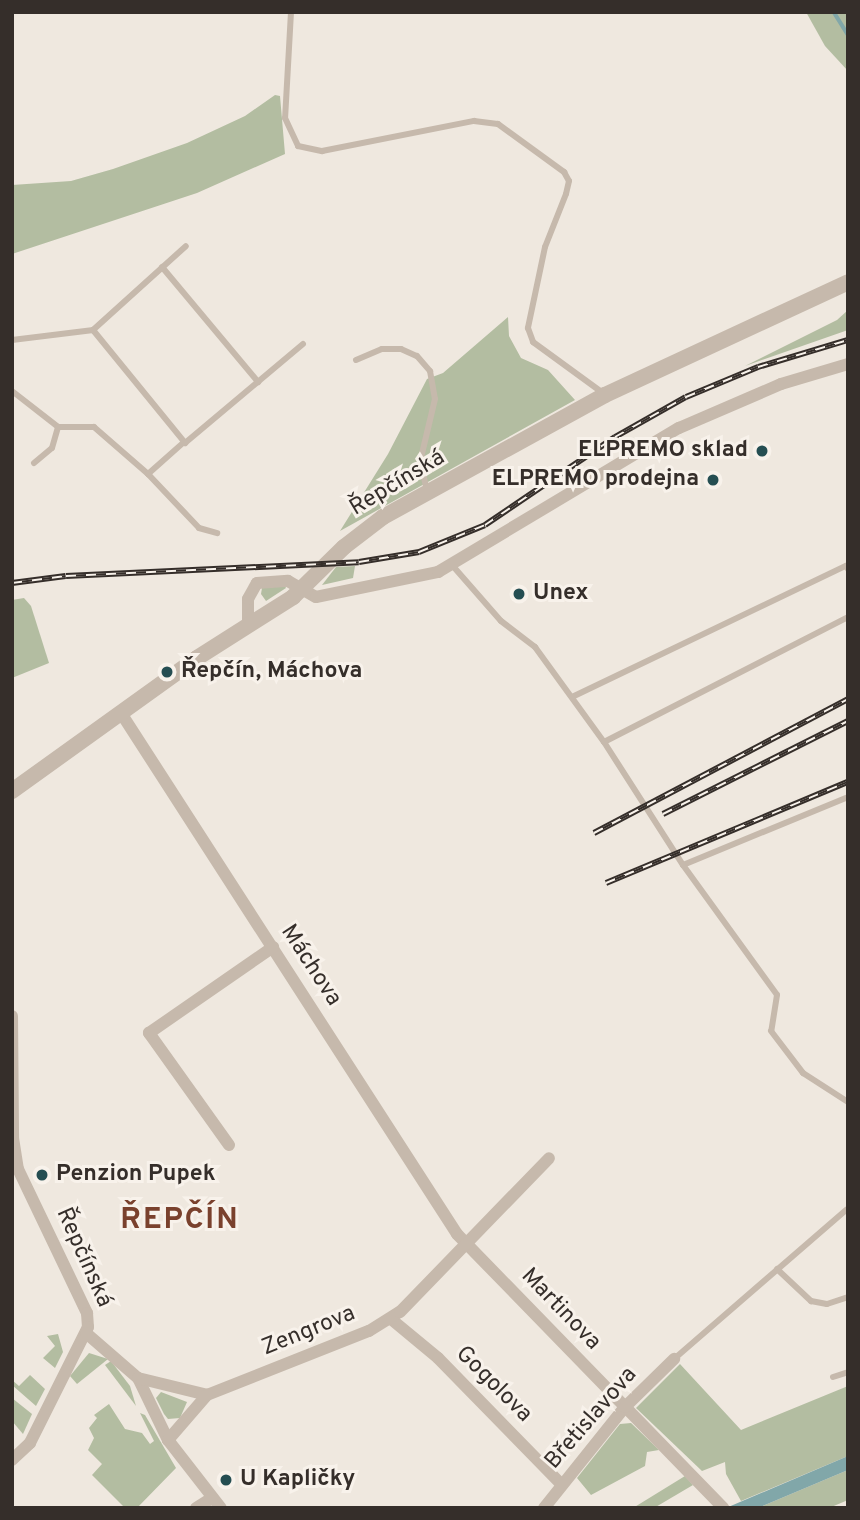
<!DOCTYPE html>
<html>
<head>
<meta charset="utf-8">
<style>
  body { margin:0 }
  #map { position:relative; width:860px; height:1520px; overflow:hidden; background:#efe8df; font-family:Overpass,sans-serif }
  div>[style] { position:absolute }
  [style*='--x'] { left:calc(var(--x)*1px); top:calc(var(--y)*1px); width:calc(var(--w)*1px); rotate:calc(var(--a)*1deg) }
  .green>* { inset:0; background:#b3bda1 }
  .water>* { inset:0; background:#81a7a9 }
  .stream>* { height:3.5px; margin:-1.75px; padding:0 1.75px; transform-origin:1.75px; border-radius:1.75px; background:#81a7a9 }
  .service>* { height:6px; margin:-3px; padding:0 3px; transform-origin:3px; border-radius:3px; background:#c6b9ac }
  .minor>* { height:12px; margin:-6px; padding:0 6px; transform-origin:6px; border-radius:6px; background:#c6b9ac }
  .tertiary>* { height:16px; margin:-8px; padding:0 8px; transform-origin:8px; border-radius:8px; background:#c6b9ac }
  .rail>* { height:6px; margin-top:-3px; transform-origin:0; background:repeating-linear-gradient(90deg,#f8f2eb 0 10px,#352e2a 0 20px); box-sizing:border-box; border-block:2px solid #352e2a }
  .dots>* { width:19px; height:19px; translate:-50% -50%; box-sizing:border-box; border:4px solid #f8f2eb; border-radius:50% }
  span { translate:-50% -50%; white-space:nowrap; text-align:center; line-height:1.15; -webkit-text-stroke:6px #f8f2eb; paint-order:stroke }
  .poi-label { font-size:23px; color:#352e2a; font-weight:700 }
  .right { translate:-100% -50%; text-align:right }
  .left { translate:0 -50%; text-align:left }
  .street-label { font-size:23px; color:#352e2a }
  .district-label { font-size:30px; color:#7a412d; font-weight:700; letter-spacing:2px }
  .frame { position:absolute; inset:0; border:14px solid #352e2a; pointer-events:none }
</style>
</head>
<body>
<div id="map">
  <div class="green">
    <div style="clip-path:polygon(806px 12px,847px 12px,848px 71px,825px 46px)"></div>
    <div style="clip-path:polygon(275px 95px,280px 96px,285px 154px,197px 193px,12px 254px,12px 185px,71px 181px,113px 169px,187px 143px,245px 116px)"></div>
    <div style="clip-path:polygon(848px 310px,848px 330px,745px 366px,837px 320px)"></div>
    <div style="clip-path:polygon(508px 317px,509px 336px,521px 358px,548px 370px,575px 400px,340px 531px,388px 454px,427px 379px,443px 373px)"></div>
    <div style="clip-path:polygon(355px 566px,353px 578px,322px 585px,336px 567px)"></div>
    <div style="clip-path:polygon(262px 588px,285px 586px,286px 588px,266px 601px,261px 594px)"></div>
    <div style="clip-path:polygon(24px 598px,31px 606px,49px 663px,12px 678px,12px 600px)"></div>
    <div style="clip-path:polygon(58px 1334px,63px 1352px,55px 1368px,43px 1358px,55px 1346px,47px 1336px)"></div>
    <div style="clip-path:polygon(89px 1353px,108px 1359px,77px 1384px,70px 1376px)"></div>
    <div style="clip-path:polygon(111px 1361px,130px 1386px,136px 1406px,105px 1365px)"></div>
    <div style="clip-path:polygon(680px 1364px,741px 1430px,848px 1386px,848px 1456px,741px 1501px,726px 1474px,725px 1462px,702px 1471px,636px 1408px)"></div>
    <div style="clip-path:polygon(30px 1375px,45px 1389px,36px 1406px,12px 1385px,12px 1380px,19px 1386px)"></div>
    <div style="clip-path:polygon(161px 1392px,187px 1402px,180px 1418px,168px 1419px,164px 1414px,156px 1398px)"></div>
    <div style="clip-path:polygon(12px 1398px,32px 1414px,23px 1434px,12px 1421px)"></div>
    <div style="clip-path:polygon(109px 1404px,125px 1429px,142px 1433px,150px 1444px,154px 1441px,140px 1413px,145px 1415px,176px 1468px,137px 1508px,125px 1508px,92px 1475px,102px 1464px,88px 1450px,94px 1438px,89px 1428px,97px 1418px,94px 1415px)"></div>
    <div style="clip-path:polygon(631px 1423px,659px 1450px,647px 1452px,645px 1466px,591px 1495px,577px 1478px,620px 1424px)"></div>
    <div style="clip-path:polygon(848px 1470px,848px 1500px,829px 1508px,758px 1508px)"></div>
    <div style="clip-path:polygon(685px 1476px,693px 1485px,654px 1508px,633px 1508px)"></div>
  </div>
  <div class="water">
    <div style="clip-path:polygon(848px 1456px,848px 1470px,758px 1508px,726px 1508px)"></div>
  </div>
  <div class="stream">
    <div style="--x:834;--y:12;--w:26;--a:58"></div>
  </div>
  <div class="service">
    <div style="--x:291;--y:12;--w:106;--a:93.2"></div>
    <div style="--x:285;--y:118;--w:31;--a:65"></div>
    <div style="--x:298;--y:146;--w:25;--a:12"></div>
    <div style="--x:322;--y:151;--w:155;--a:-11.2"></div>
    <div style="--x:474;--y:121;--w:24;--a:7"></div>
    <div style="--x:498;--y:124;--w:82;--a:36"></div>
    <div style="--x:564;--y:172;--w:10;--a:61"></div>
    <div style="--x:569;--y:181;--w:13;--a:103"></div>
    <div style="--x:566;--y:194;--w:57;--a:111.6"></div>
    <div style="--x:545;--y:247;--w:83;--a:101.9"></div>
    <div style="--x:528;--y:328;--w:15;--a:70"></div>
    <div style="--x:533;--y:342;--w:87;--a:36.1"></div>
    <div style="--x:162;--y:267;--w:150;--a:50.1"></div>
    <div style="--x:93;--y:330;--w:146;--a:50.8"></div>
    <div style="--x:185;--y:443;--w:154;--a:-40"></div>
    <div style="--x:12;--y:340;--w:82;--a:-7"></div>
    <div style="--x:93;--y:330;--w:125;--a:-42.1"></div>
    <div style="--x:356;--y:360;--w:28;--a:-23"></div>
    <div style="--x:382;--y:349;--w:19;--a:0"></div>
    <div style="--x:401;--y:349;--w:17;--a:24"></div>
    <div style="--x:417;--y:356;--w:20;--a:49"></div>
    <div style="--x:430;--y:371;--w:28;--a:80"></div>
    <div style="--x:435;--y:399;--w:65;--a:103.4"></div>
    <div style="--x:420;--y:462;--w:30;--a:76"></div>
    <div style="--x:12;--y:391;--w:58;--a:38"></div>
    <div style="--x:58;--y:427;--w:36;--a:0"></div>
    <div style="--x:94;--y:427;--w:72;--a:41"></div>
    <div style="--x:148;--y:474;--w:48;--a:-41.6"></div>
    <div style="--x:34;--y:463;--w:23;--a:-40"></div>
    <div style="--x:52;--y:448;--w:22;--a:-74"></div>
    <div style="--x:148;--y:474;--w:74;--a:46.6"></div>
    <div style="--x:199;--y:528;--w:19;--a:16"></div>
    <div style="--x:452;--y:565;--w:74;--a:48.8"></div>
    <div style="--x:501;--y:621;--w:43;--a:37.4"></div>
    <div style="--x:535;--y:647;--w:117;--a:54"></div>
    <div style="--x:604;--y:742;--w:146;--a:57.3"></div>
    <div style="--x:683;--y:865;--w:178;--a:-22.4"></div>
    <div style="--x:572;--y:697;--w:304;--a:-25.6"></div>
    <div style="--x:846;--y:566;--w:4;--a:56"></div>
    <div style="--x:604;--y:742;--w:274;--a:-27.1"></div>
    <div style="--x:683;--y:865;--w:160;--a:54.1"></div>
    <div style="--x:777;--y:995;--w:36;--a:99"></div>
    <div style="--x:771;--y:1031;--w:53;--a:52.7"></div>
    <div style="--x:803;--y:1073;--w:54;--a:32.8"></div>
    <div style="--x:777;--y:1269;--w:47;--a:43.3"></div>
    <div style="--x:811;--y:1301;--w:16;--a:11"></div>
    <div style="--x:827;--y:1304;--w:22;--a:-18"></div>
    <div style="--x:674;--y:1359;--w:228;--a:-40.9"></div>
    <div style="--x:833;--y:1377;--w:16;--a:-18"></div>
  </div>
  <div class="minor">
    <div style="--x:248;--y:625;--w:26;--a:-90"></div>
    <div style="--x:248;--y:599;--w:18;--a:-61"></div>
    <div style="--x:257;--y:583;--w:31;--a:-4"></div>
    <div style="--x:288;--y:581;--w:32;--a:30"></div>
    <div style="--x:316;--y:597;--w:125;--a:-11.6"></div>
    <div style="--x:438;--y:572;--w:281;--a:-30.9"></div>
    <div style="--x:679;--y:428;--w:111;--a:-23.3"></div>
    <div style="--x:781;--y:384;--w:70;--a:-16.6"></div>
    <div style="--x:121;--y:713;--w:620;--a:57.18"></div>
    <div style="--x:457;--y:1234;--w:382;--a:45.8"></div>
    <div style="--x:12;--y:1016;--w:122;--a:89.5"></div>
    <div style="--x:13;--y:1138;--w:31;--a:81"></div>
    <div style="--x:18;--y:1169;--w:160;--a:64.4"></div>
    <div style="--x:87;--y:1313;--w:14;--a:86"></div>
    <div style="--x:88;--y:1327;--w:130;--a:116.6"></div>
    <div style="--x:30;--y:1443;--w:25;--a:137"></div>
    <div style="--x:229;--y:1145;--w:138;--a:-125.5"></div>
    <div style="--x:149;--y:1033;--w:151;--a:-34.7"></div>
    <div style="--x:391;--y:1319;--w:61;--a:39.7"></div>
    <div style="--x:438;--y:1358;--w:177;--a:45.7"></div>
    <div style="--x:86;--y:1333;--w:69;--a:40.9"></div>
    <div style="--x:138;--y:1378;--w:69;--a:64.2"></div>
    <div style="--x:168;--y:1440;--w:86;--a:52.1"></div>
    <div style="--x:138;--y:1378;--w:71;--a:13.8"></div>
    <div style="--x:207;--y:1395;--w:174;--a:-21.6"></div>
    <div style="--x:369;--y:1331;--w:36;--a:-32"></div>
    <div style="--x:400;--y:1312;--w:214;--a:-45.9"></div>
    <div style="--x:168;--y:1440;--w:60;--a:-49.1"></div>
    <div style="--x:196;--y:1508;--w:19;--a:-32"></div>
    <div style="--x:544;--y:1508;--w:129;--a:-51.3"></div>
    <div style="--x:625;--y:1407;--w:69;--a:-44.4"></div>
  </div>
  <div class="tertiary">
    <div style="--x:12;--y:791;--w:228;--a:-35.7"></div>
    <div style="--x:197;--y:658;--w:114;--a:-32.4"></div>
    <div style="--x:293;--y:597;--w:71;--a:-44.4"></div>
    <div style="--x:344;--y:547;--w:49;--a:-37.6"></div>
    <div style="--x:383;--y:517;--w:253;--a:-28.8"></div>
    <div style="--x:605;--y:395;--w:268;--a:-24.9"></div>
  </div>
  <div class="rail">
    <div style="--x:12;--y:583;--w:54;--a:-7.4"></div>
    <div style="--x:66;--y:576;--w:293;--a:-2.7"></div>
    <div style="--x:359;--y:562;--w:61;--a:-9.5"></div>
    <div style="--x:419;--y:552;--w:71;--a:-22.2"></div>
    <div style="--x:485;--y:525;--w:157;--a:-34.1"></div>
    <div style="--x:615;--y:437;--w:81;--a:-29.4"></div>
    <div style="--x:686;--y:397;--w:78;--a:-22.6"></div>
    <div style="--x:758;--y:367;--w:94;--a:-16.7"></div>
    <div style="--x:663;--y:814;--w:207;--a:-26.7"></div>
    <div style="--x:594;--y:833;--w:287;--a:-27.8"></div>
    <div style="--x:606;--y:883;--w:262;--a:-22.7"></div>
  </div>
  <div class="dots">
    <div style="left:762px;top:451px;background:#254e52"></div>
    <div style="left:713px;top:480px;background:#254e52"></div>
    <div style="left:519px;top:594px;background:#254e52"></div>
    <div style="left:167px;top:672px;background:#254e52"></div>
    <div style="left:42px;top:1175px;background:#254e52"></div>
    <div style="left:226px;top:1480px;background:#254e52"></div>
  </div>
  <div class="poi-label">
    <span class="right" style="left:748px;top:451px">ELPREMO sklad</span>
    <span class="right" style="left:699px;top:480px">ELPREMO prodejna</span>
    <span class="left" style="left:533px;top:594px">Unex</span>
    <span class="left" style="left:181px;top:672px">Řepčín, Máchova</span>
    <span class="left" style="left:56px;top:1175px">Penzion Pupek</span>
    <span class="left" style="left:240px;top:1480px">U Kapličky</span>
  </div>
  <div class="street-label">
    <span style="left:398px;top:484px;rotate:-31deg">Řepčínská</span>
    <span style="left:310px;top:966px;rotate:57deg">Máchova</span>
    <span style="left:83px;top:1258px;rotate:66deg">Řepčínská</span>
    <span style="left:560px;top:1310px;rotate:46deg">Martinova</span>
    <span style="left:309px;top:1332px;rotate:-22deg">Zengrova</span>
    <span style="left:493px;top:1385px;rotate:45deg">Gogolova</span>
    <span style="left:592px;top:1419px;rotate:-49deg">Břetislavova</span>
  </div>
  <div class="district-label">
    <span style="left:180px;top:1221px">ŘEPČÍN</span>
  </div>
  <div class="frame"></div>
</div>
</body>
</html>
